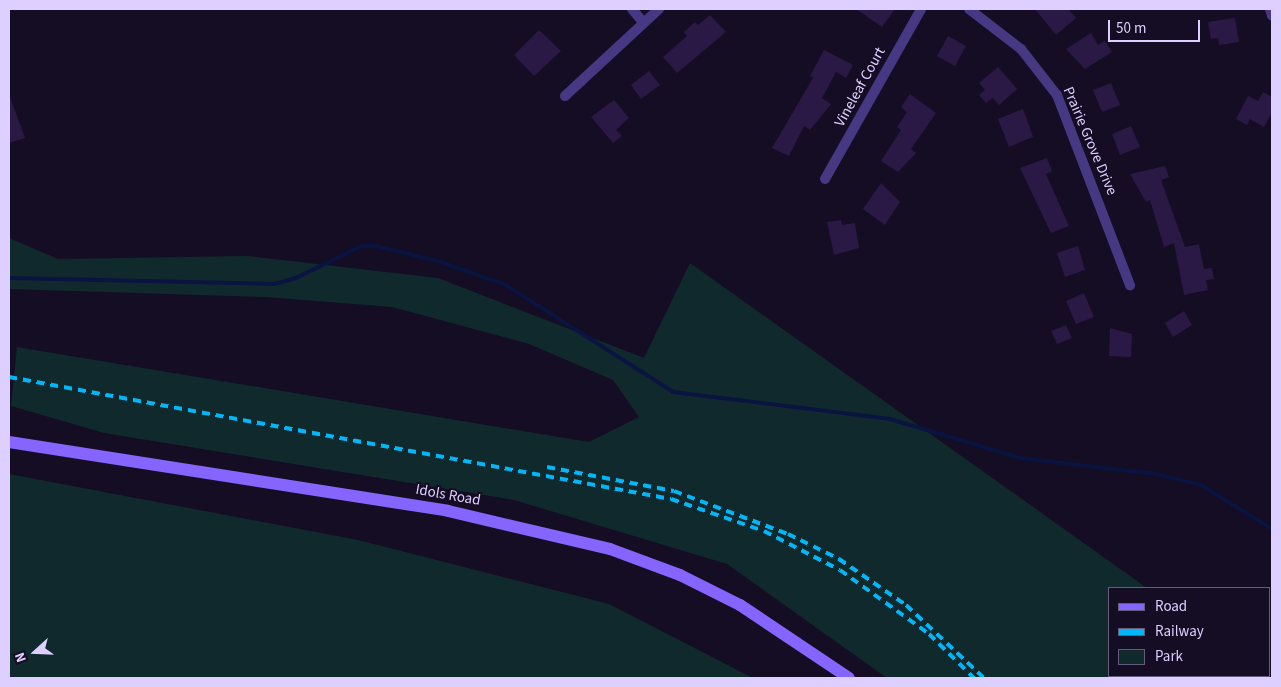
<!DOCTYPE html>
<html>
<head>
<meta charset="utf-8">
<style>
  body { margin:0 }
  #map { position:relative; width:1281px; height:687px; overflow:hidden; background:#150d23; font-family:"Source Sans 3",sans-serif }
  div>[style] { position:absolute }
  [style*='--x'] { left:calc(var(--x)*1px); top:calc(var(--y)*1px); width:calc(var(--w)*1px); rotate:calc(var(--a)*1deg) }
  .green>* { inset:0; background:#10292d }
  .stream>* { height:4px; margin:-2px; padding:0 2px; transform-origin:2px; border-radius:2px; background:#091441 }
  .building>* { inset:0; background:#291944 }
  .street>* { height:10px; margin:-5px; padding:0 5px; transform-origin:5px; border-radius:5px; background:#473883 }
  .secondary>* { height:12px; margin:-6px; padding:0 6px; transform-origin:6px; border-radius:6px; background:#8466ff }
  .rail>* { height:4px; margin-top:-2px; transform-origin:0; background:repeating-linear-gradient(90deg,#00b7fa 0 8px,transparent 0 14px) }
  span { translate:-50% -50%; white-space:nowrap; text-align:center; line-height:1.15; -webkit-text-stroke:4px #150d23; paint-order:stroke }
  .street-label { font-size:15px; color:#ddcfff }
  .frame { position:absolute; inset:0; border:10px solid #ddcfff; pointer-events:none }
  .legend { position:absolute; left:1108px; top:587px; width:162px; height:90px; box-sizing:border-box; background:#150d23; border:1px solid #655b7b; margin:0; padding:6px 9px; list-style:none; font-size:15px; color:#ddcfff }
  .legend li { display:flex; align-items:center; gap:10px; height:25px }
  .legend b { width:25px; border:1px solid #655b7b }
  .north { position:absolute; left:10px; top:627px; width:50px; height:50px; -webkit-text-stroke:4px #150d23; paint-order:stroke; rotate:250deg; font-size:14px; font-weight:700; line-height:20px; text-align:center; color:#ddcfff }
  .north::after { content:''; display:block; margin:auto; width:18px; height:22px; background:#ddcfff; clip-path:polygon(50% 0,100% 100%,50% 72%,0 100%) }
  .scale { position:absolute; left:1108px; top:20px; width:92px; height:22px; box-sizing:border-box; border:2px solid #ddcfff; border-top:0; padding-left:6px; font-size:15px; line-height:18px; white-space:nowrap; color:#ddcfff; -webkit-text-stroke:4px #150d23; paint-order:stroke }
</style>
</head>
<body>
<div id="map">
  <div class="green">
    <div style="clip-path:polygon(9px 238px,58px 259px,247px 256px,438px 278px,644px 358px,690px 263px,1147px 588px,1110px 588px,1110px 676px,1272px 678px,887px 678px,727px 564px,514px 500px,104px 433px,11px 406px,17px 347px,589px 442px,639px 417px,613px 380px,529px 344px,392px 307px,266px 297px,9px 289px)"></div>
    <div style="clip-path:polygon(9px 474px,358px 540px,609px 604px,753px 678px,9px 678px)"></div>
  </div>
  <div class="stream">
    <div style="--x:9;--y:278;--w:265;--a:1.3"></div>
    <div style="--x:274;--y:284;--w:23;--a:-15"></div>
    <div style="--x:296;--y:278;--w:72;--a:-26.2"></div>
    <div style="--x:361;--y:246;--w:15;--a:0"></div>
    <div style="--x:376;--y:246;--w:64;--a:13.6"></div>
    <div style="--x:438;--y:261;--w:72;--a:19.4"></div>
    <div style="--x:506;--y:285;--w:198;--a:32.6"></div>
    <div style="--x:673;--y:392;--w:219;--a:7.1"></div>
    <div style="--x:890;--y:419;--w:136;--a:16.7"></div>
    <div style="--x:1020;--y:458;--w:137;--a:6.7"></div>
    <div style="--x:1156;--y:474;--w:46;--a:13.7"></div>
    <div style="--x:1201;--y:485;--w:84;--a:31.8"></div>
  </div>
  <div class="building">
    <div style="clip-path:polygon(856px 9px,895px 9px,882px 27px)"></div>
    <div style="clip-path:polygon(1035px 9px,1068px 9px,1076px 18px,1056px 35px)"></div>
    <div style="clip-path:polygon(710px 15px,726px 32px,677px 73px,663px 57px,687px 36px,684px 32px,695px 22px,698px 25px)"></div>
    <div style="clip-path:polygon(1235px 18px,1239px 42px,1219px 45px,1218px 38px,1211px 39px,1208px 22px)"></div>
    <div style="clip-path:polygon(539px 30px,561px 51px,534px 76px,514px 55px)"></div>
    <div style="clip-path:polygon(1091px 33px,1098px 45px,1105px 41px,1112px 52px,1085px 69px,1066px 49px)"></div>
    <div style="clip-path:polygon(948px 36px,966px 46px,955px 66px,937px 56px)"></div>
    <div style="clip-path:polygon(824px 50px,853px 65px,846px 78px,836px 72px,822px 98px,831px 104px,810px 130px,804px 126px,789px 156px,772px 148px,813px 78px,810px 76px)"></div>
    <div style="clip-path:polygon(998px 67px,1017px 89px,999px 105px,993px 98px,986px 103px,979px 95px,985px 90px,979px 83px)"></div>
    <div style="clip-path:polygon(649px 71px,660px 85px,641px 99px,631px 85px)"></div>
    <div style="clip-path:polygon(1111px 83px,1120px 105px,1102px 112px,1093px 90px)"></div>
    <div style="clip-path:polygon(1263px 92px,1272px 97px,1272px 112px,1264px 127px,1250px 119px,1247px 125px,1236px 119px,1248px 96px,1258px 101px)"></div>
    <div style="clip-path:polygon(9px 94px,25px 138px,9px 143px)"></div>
    <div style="clip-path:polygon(910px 94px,936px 113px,911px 149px,916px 153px,898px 172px,881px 161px,901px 130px,897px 127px,907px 112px,901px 107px)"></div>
    <div style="clip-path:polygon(614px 100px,629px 118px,616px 130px,622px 136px,613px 143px,591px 117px)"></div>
    <div style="clip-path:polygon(1023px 109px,1033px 137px,1009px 147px,998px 119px)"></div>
    <div style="clip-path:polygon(1131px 126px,1140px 147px,1120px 155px,1112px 134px)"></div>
    <div style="clip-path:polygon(1047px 158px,1052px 171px,1046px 174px,1069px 226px,1051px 233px,1020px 168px)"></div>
    <div style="clip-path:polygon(1165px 166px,1169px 177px,1161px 180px,1185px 247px,1199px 244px,1204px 269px,1212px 268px,1214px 279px,1206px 280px,1208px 290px,1184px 295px,1174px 243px,1164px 247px,1150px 200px,1146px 202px,1130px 174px)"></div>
    <div style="clip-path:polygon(881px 183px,900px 202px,885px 225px,863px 209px)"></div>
    <div style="clip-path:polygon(841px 220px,842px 225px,855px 223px,859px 248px,834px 255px,827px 222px)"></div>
    <div style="clip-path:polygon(1078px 246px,1085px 270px,1065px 277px,1057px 253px)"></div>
    <div style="clip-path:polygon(1084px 293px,1094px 317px,1076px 324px,1066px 301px)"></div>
    <div style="clip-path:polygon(1184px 311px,1192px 325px,1173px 337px,1165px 323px)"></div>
    <div style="clip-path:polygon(1066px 325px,1072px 338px,1057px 344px,1051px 331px)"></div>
    <div style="clip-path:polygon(1110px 328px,1132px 334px,1131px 357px,1109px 356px)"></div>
  </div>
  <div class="street">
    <div style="--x:632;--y:9;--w:17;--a:50"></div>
    <div style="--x:969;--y:9;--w:66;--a:37.6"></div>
    <div style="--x:1021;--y:49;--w:58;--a:52"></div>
    <div style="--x:1057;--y:95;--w:204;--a:69"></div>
    <div style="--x:1270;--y:9;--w:7;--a:74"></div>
    <div style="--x:565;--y:96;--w:128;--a:-42.8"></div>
    <div style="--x:825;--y:179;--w:195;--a:-60.5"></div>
  </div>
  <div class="secondary">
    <div style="--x:9;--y:442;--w:444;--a:8.9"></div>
    <div style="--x:448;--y:511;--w:166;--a:13.2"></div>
    <div style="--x:610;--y:549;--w:75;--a:20.4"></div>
    <div style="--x:680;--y:575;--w:67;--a:26.6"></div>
    <div style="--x:740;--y:605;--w:131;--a:33.8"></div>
  </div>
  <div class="rail">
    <div style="--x:9;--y:377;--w:673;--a:10.44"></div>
    <div style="--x:671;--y:499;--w:98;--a:19"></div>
    <div style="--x:764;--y:531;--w:85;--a:27.2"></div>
    <div style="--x:840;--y:570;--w:110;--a:35.7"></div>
    <div style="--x:929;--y:634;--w:63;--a:44.4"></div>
    <div style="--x:547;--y:467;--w:129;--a:10.7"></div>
    <div style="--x:674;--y:491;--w:122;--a:20.7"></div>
    <div style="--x:788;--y:534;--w:57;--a:26.1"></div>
    <div style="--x:839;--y:559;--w:81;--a:34.5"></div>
    <div style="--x:906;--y:605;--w:107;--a:43.1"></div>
  </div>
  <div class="street-label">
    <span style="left:860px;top:87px;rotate:-61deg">Vineleaf Court</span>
    <span style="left:1090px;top:141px;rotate:67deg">Prairie Grove Drive</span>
    <span style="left:448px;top:495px;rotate:10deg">Idols Road</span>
  </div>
  <div class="frame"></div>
  <ul class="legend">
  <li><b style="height:6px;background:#8466ff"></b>Road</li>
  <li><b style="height:6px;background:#00b7fa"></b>Railway</li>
  <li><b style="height:14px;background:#10292d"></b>Park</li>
  </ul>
  <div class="north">N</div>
  <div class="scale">50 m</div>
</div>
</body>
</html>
